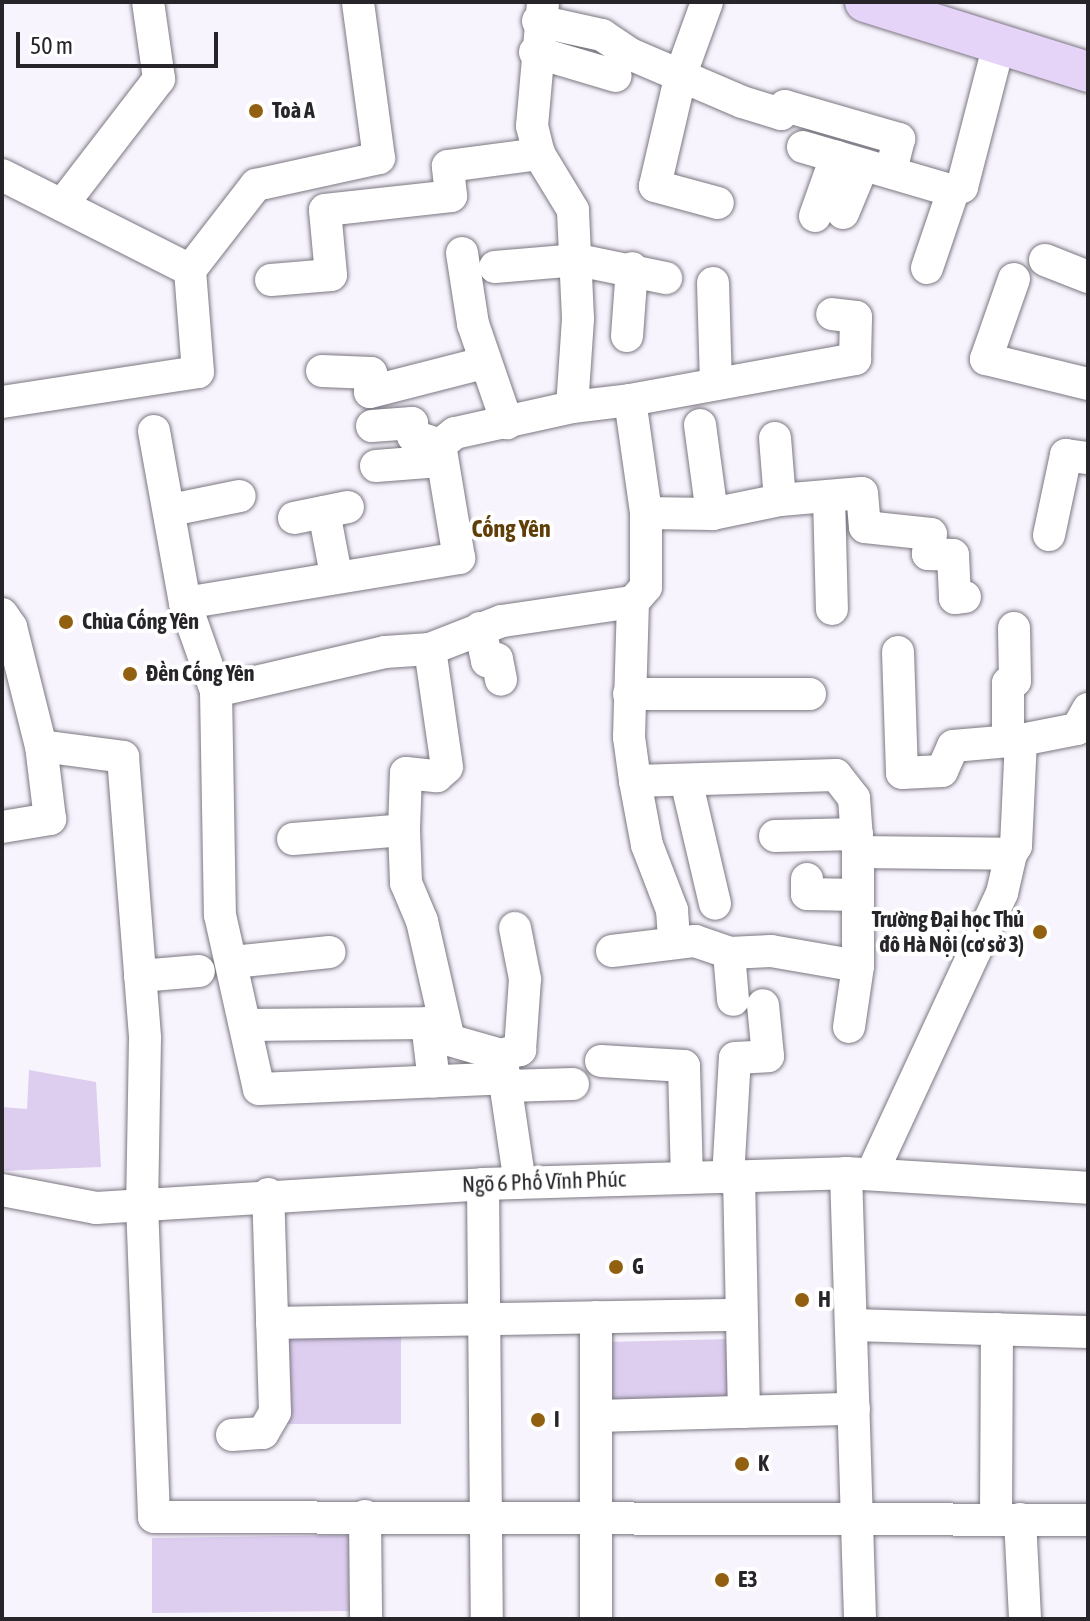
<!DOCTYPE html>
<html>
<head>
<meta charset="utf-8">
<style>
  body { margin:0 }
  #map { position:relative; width:1090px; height:1621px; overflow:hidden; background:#f8f4fd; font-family:"Asap Condensed",sans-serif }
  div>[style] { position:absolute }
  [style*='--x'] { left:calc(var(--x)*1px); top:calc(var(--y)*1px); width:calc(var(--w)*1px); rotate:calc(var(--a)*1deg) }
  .green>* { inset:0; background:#ddcef0 }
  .roads { filter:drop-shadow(0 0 2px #7b7781) drop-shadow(0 0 2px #7b7781) }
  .minor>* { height:32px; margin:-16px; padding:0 16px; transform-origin:16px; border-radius:16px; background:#fff }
  .major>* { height:40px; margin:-20px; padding:0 20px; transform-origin:20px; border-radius:20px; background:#e5d3f8 }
  .dots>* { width:22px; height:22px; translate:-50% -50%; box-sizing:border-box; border:4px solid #fff; border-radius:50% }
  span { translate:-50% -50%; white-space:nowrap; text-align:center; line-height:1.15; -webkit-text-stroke:8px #fff; paint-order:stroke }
  .poi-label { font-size:22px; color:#27252a; font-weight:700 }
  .left { translate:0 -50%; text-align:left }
  .right { translate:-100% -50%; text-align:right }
  .street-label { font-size:22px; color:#27252a }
  .neighbourhood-label { font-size:24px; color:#603e08; font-weight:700 }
  .frame { position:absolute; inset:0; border:4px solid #27252a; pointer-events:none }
  .scale { position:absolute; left:16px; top:32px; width:202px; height:36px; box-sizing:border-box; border:4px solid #27252a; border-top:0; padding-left:10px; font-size:24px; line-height:28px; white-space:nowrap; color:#27252a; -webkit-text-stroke:6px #fff; paint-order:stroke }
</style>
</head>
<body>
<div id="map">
  <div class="green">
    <div style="clip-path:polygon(29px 1070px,96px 1082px,101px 1167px,2px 1171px,2px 1107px,27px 1109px)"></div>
    <div style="clip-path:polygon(281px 1336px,401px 1336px,401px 1424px,280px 1424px)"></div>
    <div style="clip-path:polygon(730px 1339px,731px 1402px,607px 1405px,606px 1342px)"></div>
    <div style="clip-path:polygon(351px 1535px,352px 1611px,152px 1613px,152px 1538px)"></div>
  </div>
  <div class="roads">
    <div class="minor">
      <div style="--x:707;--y:2;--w:77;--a:109.9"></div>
      <div style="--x:681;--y:74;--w:115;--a:103.1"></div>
      <div style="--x:655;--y:186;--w:65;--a:15.1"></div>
      <div style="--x:538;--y:21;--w:66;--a:12.3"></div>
      <div style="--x:602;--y:35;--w:34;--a:34"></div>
      <div style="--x:630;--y:54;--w:122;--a:23.2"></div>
      <div style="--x:742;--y:102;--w:41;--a:17.1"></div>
      <div style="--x:781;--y:114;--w:9;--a:-63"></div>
      <div style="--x:785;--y:106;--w:119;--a:16.1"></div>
      <div style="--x:899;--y:139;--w:34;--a:104"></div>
      <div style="--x:535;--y:52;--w:84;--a:16.5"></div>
      <div style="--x:803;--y:147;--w:156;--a:16.3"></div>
      <div style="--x:2;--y:175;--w:211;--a:26.8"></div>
      <div style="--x:190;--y:270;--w:108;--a:-52.2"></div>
      <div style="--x:256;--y:185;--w:126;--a:-12.4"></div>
      <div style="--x:379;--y:158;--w:157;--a:-97.7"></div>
      <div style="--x:62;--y:205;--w:159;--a:-52.4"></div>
      <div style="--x:159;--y:79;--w:78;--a:-98.1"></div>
      <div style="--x:843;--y:213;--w:52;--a:-67.4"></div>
      <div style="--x:815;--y:216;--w:63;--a:-70.4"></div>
      <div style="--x:462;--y:253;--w:72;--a:81.2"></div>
      <div style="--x:473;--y:324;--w:105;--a:71"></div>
      <div style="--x:1045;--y:260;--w:46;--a:21.6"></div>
      <div style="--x:495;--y:267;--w:83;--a:-4.8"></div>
      <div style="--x:578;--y:260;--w:90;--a:11.6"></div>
      <div style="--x:927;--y:268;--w:81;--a:-71.3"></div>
      <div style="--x:953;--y:191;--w:10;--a:-24"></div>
      <div style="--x:962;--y:187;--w:148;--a:-75.5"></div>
      <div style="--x:1014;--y:279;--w:85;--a:109.3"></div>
      <div style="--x:986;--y:359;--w:105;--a:13.8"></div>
      <div style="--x:271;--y:280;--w:60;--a:-4.8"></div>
      <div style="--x:331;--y:275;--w:65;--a:-95.3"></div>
      <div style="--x:325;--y:210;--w:127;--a:-6.3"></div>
      <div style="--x:451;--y:196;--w:30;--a:-96"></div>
      <div style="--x:448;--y:166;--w:92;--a:-7.5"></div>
      <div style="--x:713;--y:283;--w:100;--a:88.3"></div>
      <div style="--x:627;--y:336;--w:68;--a:-85.8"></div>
      <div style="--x:322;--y:371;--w:49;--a:2.3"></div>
      <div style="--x:371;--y:373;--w:19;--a:93"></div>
      <div style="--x:370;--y:392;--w:118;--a:-14.3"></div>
      <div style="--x:630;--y:400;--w:229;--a:-10.3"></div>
      <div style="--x:855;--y:359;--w:42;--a:-88.6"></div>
      <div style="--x:856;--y:317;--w:24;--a:-173"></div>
      <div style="--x:2;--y:402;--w:198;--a:-8.7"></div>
      <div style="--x:198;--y:372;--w:102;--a:-94.5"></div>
      <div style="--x:572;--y:407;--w:58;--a:-6.9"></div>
      <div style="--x:630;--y:400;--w:114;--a:81.9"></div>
      <div style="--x:646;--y:513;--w:74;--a:90"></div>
      <div style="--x:646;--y:587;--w:20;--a:131"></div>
      <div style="--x:700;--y:425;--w:90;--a:82.3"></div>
      <div style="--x:372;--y:426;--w:40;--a:-4.3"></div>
      <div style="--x:412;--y:423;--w:13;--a:86"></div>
      <div style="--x:413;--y:436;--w:28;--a:18"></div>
      <div style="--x:154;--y:431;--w:175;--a:79.8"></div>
      <div style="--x:185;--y:603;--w:93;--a:70.6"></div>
      <div style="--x:216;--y:691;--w:224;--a:89"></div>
      <div style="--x:220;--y:915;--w:178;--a:77.4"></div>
      <div style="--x:259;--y:1089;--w:247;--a:-2.5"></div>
      <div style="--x:775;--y:438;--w:62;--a:85.4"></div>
      <div style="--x:376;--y:466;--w:64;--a:-4.5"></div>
      <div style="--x:829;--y:497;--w:112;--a:88.5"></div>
      <div style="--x:171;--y:510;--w:70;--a:-11.5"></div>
      <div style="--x:324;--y:512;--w:64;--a:79.2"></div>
      <div style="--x:646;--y:513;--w:66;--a:0.9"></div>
      <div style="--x:712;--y:514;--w:69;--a:-11.6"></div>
      <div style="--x:780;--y:500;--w:82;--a:-4.9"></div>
      <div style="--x:862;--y:493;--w:34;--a:85"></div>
      <div style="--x:865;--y:527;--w:66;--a:6.1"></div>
      <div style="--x:931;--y:534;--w:20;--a:99"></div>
      <div style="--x:928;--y:554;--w:25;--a:2"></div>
      <div style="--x:953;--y:555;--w:43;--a:87.3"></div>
      <div style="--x:955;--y:598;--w:10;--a:-6"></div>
      <div style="--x:294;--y:518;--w:55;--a:-11.5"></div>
      <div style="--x:1049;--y:535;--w:82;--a:-78"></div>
      <div style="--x:1066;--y:455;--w:22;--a:8"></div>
      <div style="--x:633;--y:602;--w:135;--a:91.7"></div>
      <div style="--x:629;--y:737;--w:44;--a:82.2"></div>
      <div style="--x:635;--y:781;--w:201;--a:-1.7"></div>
      <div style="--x:836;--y:775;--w:29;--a:52"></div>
      <div style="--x:854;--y:798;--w:54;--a:85.8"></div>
      <div style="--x:858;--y:852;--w:153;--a:0.7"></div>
      <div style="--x:1011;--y:854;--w:40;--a:103"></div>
      <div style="--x:1002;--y:893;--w:309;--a:114.9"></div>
      <div style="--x:185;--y:603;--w:278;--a:-9.3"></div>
      <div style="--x:459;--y:558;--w:115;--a:-99.5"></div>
      <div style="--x:440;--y:445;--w:19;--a:-39"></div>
      <div style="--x:455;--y:433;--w:120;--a:-12.5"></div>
      <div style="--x:572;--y:407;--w:89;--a:-86.1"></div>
      <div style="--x:578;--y:318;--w:108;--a:-92.7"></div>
      <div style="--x:573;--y:210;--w:66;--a:-121.3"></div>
      <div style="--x:539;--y:154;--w:29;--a:-104"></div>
      <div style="--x:532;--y:126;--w:124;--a:-84.9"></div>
      <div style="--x:2;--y:614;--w:16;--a:55"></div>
      <div style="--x:11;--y:627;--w:123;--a:75.9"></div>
      <div style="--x:41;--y:746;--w:83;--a:7.6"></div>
      <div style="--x:123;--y:757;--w:282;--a:85.5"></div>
      <div style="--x:145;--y:1038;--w:166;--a:91"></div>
      <div style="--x:142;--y:1204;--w:313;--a:87.8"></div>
      <div style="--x:154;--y:1517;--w:934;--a:0.18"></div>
      <div style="--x:480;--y:628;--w:34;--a:78"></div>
      <div style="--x:487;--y:661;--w:10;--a:-11"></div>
      <div style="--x:497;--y:659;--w:21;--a:79"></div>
      <div style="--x:898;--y:652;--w:121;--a:88.1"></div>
      <div style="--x:902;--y:773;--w:40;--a:-2.9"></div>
      <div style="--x:942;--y:771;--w:27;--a:-66"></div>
      <div style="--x:953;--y:746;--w:68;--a:-5"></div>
      <div style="--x:216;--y:691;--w:173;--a:-13"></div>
      <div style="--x:385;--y:652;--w:45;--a:-3.8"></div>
      <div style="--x:430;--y:649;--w:77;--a:-21.3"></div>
      <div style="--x:502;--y:621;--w:132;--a:-8.3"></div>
      <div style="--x:629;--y:694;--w:181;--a:0"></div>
      <div style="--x:1008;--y:741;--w:58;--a:-90"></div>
      <div style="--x:1008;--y:683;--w:7;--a:-16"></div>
      <div style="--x:1015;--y:681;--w:53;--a:-91.1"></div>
      <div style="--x:686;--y:780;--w:127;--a:76.8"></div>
      <div style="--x:635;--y:781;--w:65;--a:79.4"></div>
      <div style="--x:647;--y:845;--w:70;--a:69"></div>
      <div style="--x:672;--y:910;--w:31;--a:86"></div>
      <div style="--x:2;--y:827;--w:49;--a:-9.5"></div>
      <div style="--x:50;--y:819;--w:74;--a:-97"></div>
      <div style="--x:404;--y:830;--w:53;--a:87.8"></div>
      <div style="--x:406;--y:883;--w:41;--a:67.2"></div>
      <div style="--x:422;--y:921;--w:122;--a:77.2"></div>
      <div style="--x:449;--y:1040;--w:54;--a:16.1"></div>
      <div style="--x:501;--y:1055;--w:129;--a:81.6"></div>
      <div style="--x:775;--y:836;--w:82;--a:-1.4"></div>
      <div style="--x:293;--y:839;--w:111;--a:-4.6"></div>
      <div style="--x:404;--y:830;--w:57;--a:-88"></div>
      <div style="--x:406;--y:773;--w:31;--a:6"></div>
      <div style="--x:437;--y:776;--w:13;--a:-42"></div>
      <div style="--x:447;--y:767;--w:119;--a:-98.2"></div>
      <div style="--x:1011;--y:854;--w:9;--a:-58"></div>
      <div style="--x:1016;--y:846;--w:106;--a:-87.3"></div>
      <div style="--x:1021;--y:740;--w:57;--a:-11.1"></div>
      <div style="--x:1077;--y:729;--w:23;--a:-61"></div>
      <div style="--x:807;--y:879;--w:15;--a:90"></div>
      <div style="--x:807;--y:894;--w:51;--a:1.1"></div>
      <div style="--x:612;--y:951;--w:84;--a:-6.9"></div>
      <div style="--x:695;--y:941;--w:36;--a:19"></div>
      <div style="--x:729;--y:953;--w:42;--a:-2.7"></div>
      <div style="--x:771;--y:951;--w:88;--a:9.8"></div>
      <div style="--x:729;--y:953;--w:47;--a:85.1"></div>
      <div style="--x:233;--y:962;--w:97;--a:-5.9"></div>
      <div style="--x:140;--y:976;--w:59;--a:-4.8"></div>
      <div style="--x:248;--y:1025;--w:179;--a:-0.6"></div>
      <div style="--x:427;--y:1023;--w:59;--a:83.2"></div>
      <div style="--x:849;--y:1027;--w:62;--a:-81.6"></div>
      <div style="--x:858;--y:966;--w:114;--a:-90"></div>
      <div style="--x:501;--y:1055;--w:20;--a:-15"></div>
      <div style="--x:520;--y:1050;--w:71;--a:-86"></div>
      <div style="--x:525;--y:979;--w:52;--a:-101.1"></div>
      <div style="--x:601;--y:1061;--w:83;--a:3.4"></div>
      <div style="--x:684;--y:1066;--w:112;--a:88.5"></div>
      <div style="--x:507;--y:1086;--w:66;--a:-1.7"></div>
      <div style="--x:846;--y:1173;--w:446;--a:88.2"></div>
      <div style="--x:739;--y:1176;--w:236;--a:88.8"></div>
      <div style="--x:728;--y:1178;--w:120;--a:-86.7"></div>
      <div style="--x:735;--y:1058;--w:33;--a:-3"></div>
      <div style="--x:768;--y:1056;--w:51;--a:-95.6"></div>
      <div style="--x:483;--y:1184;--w:435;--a:89.5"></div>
      <div style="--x:2;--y:1190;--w:96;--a:10.8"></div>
      <div style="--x:96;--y:1208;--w:388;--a:-3.5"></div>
      <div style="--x:483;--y:1184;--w:363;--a:-1.7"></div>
      <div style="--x:846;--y:1173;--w:242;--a:3.5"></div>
      <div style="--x:596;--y:1317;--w:302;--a:90"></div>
      <div style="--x:272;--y:1323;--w:469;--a:-1"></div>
      <div style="--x:852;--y:1325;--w:236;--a:1.7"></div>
      <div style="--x:596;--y:1416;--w:258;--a:-1.6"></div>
      <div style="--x:232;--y:1435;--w:31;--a:-4"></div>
      <div style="--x:263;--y:1433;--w:24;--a:-60"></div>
      <div style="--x:275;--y:1412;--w:218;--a:-91.8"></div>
      <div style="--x:365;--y:1516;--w:103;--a:89.4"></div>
      <div style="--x:996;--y:1518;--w:189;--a:-89.7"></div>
      <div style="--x:1020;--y:1519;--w:100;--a:87.1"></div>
    </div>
    <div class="major">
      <div style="--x:865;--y:2;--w:234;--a:17.4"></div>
    </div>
  </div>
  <div class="dots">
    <div style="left:256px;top:111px;background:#926011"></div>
    <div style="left:66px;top:622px;background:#926011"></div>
    <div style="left:130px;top:674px;background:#926011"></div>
    <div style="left:1040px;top:932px;background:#926011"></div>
    <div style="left:616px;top:1267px;background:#926011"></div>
    <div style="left:802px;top:1300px;background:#926011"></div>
    <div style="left:538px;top:1420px;background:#926011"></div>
    <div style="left:742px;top:1464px;background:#926011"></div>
    <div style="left:722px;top:1580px;background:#926011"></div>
  </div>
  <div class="poi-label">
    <span class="left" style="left:272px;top:111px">Toà A</span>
    <span class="left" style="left:82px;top:622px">Chùa Cống Yên</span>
    <span class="left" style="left:146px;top:674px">Đền Cống Yên</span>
    <span class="right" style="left:1024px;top:932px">Trường Đại học Thủ<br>đô Hà Nội (cơ sở 3)</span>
    <span class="left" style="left:632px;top:1267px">G</span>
    <span class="left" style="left:818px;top:1300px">H</span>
    <span class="left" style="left:554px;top:1420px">I</span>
    <span class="left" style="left:758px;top:1464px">K</span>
    <span class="left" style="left:738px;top:1580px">E3</span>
  </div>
  <div class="street-label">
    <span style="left:544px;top:1182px;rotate:-2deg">Ngõ 6 Phố Vĩnh Phúc</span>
  </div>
  <div class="neighbourhood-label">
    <span style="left:511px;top:529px">Cống Yên</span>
  </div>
  <div class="frame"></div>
  <div class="scale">50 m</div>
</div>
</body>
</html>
